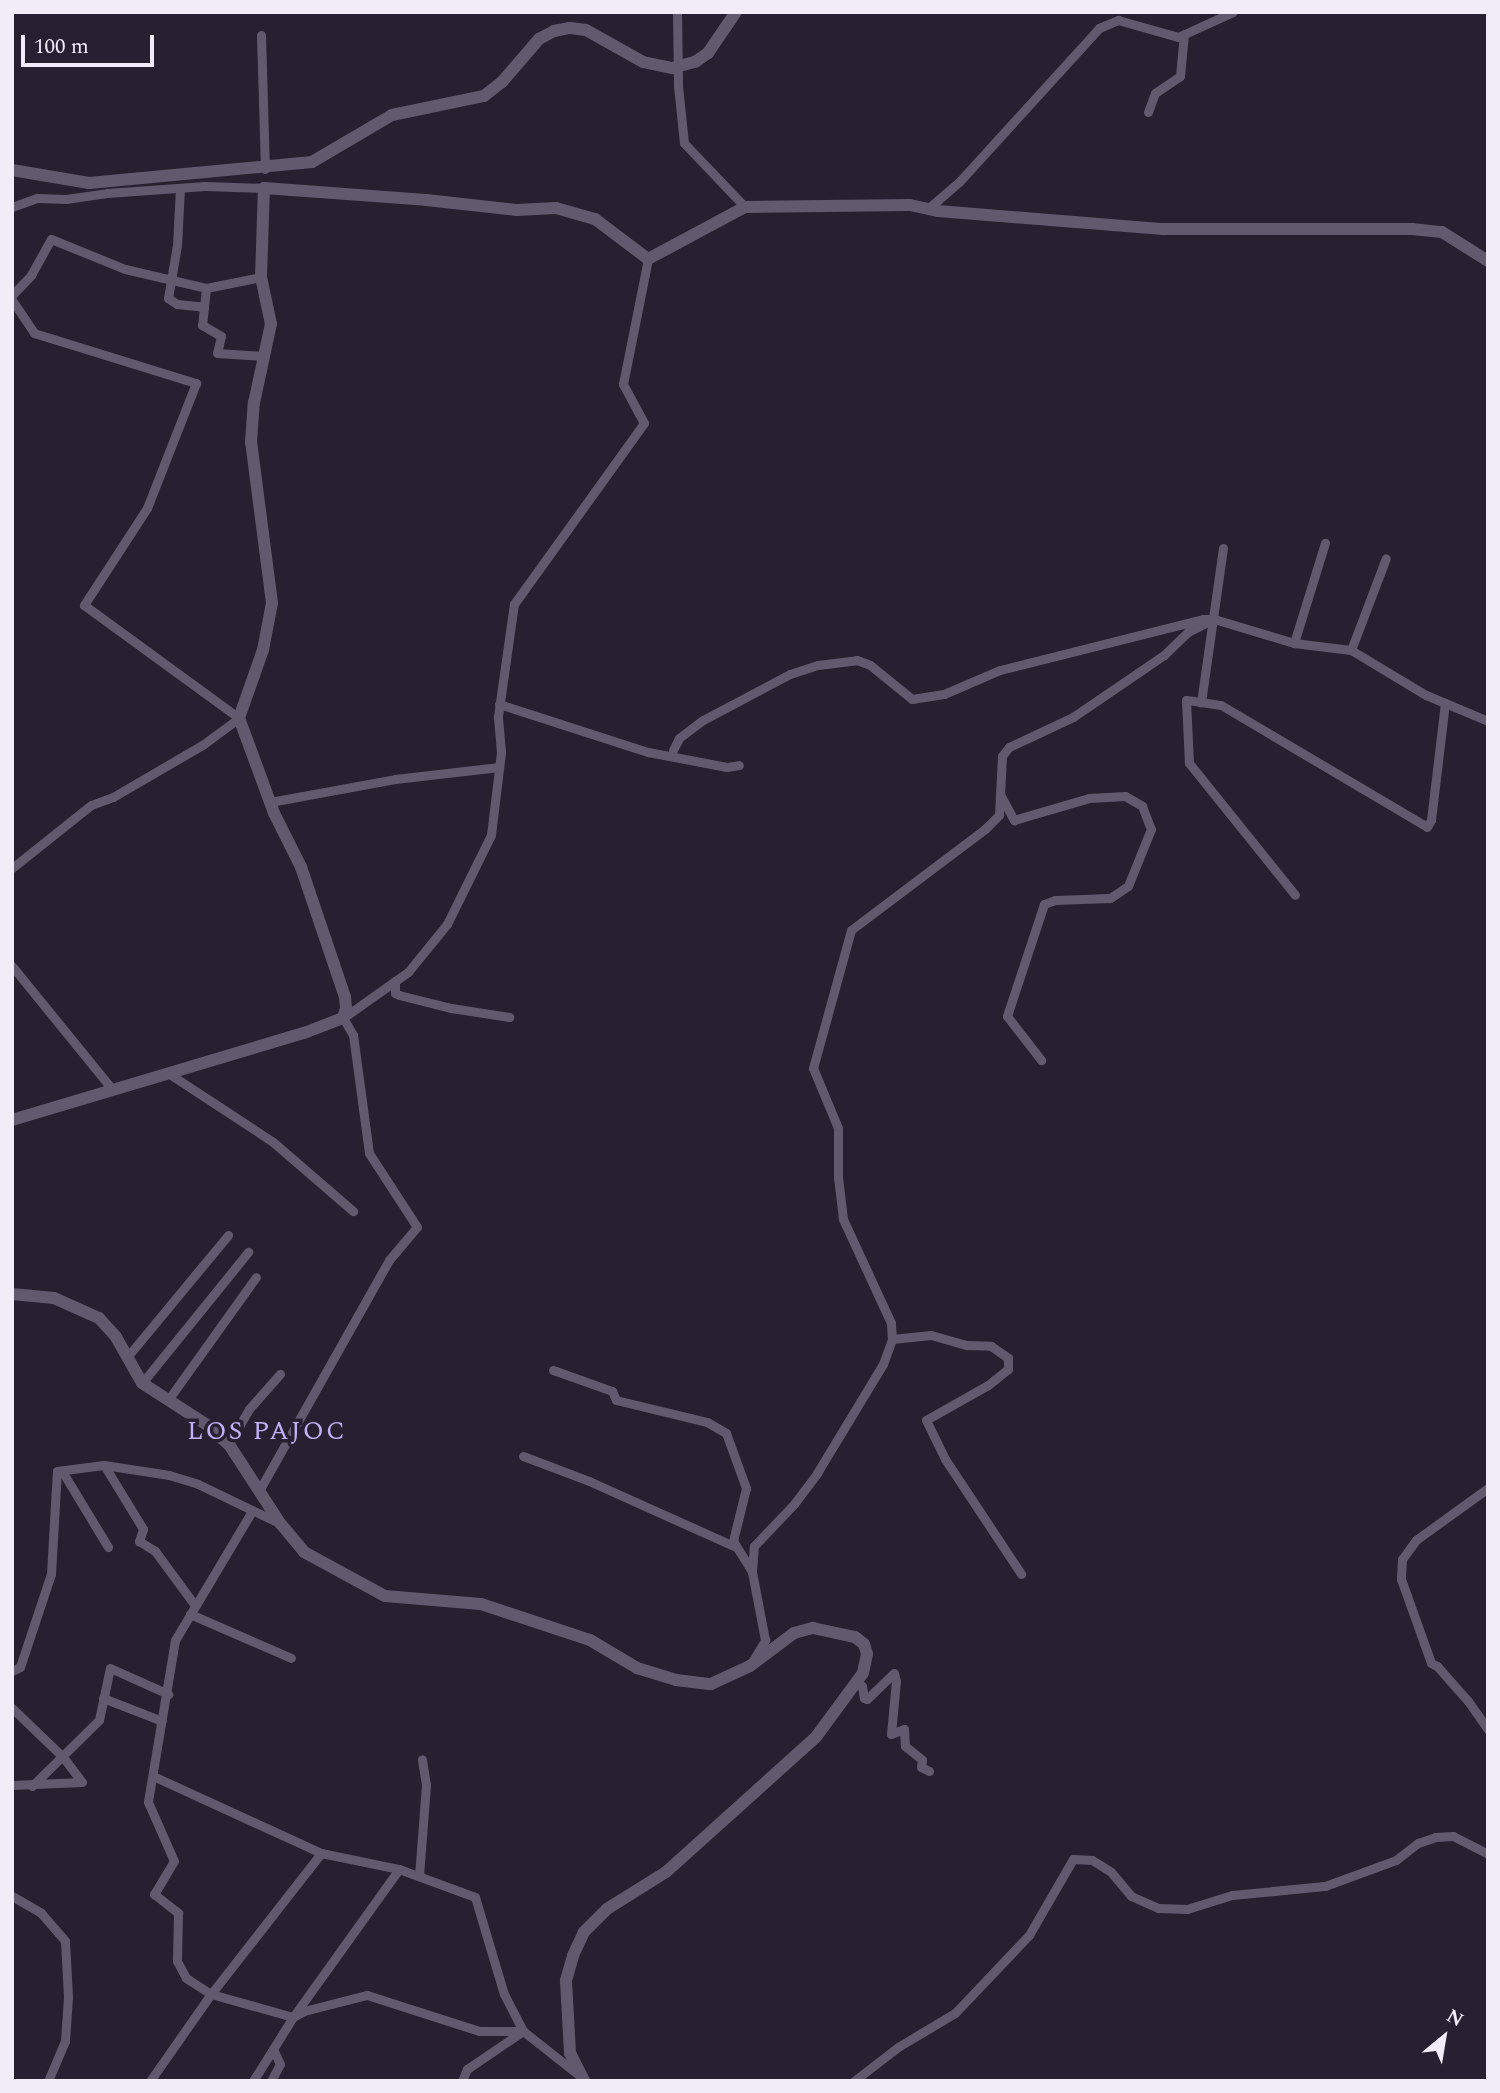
<!DOCTYPE html>
<html>
<head>
<meta charset="utf-8">
<style>
  body { margin:0 }
  #map { position:relative; width:1500px; height:2093px; overflow:hidden; background:#281f31; font-family:Spectral,serif }
  div>[style] { position:absolute }
  [style*='--x'] { left:calc(var(--x)*1px); top:calc(var(--y)*1px); width:calc(var(--w)*1px); rotate:calc(var(--a)*1deg) }
  .minor>* { height:9px; margin:-4.5px; padding:0 4.5px; transform-origin:4.5px; border-radius:4.5px; background:#63596f }
  .tertiary>* { height:12px; margin:-6px; padding:0 6px; transform-origin:6px; border-radius:6px; background:#63596f }
  span { translate:-50% -50%; white-space:nowrap; text-align:center; line-height:1.15; -webkit-text-stroke:7px #281f31; paint-order:stroke }
  .quarter-label { font-size:26px; color:#c3b1f7; letter-spacing:2px }
  .frame { position:absolute; inset:0; border:14px solid #f2ecf9; pointer-events:none }
  .north { position:absolute; left:1409px; top:2002px; width:70px; height:70px; -webkit-text-stroke:5px #281f31; paint-order:stroke; rotate:30deg; font-size:19px; font-weight:700; line-height:28px; text-align:center; color:#f2ecf9 }
  .north::after { content:''; display:block; margin:auto; width:24px; height:32px; background:#f2ecf9; clip-path:polygon(50% 0,100% 100%,50% 72%,0 100%) }
  .scale { position:absolute; left:21px; top:35px; width:133px; height:32px; box-sizing:border-box; border:4px solid #f2ecf9; border-top:0; padding-left:9px; font-size:21px; line-height:24px; white-space:nowrap; color:#f2ecf9; -webkit-text-stroke:5px #281f31; paint-order:stroke }
</style>
</head>
<body>
<div id="map">
  <div class="minor">
    <div style="--x:677;--y:12;--w:74;--a:89.2"></div>
    <div style="--x:678;--y:86;--w:57;--a:84"></div>
    <div style="--x:684;--y:143;--w:88;--a:46.4"></div>
    <div style="--x:261;--y:35;--w:134;--a:88.3"></div>
    <div style="--x:1148;--y:112;--w:20;--a:-70"></div>
    <div style="--x:1155;--y:93;--w:30;--a:-34"></div>
    <div style="--x:1180;--y:76;--w:42;--a:-84.6"></div>
    <div style="--x:180;--y:188;--w:57;--a:93"></div>
    <div style="--x:177;--y:245;--w:54;--a:99.6"></div>
    <div style="--x:168;--y:298;--w:11;--a:34"></div>
    <div style="--x:177;--y:304;--w:27;--a:6"></div>
    <div style="--x:12;--y:207;--w:27;--a:-20"></div>
    <div style="--x:37;--y:198;--w:29;--a:2"></div>
    <div style="--x:66;--y:199;--w:41;--a:-8.3"></div>
    <div style="--x:107;--y:193;--w:98;--a:-4.1"></div>
    <div style="--x:205;--y:186;--w:59;--a:1.9"></div>
    <div style="--x:930;--y:207;--w:38;--a:-41"></div>
    <div style="--x:959;--y:182;--w:208;--a:-47.7"></div>
    <div style="--x:1099;--y:28;--w:21;--a:-23"></div>
    <div style="--x:1118;--y:20;--w:62;--a:15.8"></div>
    <div style="--x:1178;--y:37;--w:60;--a:-24.4"></div>
    <div style="--x:206;--y:288;--w:37;--a:96"></div>
    <div style="--x:202;--y:325;--w:22;--a:30"></div>
    <div style="--x:221;--y:336;--w:17;--a:103"></div>
    <div style="--x:217;--y:353;--w:46;--a:3.7"></div>
    <div style="--x:12;--y:295;--w:28;--a:-46"></div>
    <div style="--x:31;--y:275;--w:41;--a:-60.9"></div>
    <div style="--x:51;--y:239;--w:80;--a:22.1"></div>
    <div style="--x:125;--y:269;--w:83;--a:13.2"></div>
    <div style="--x:206;--y:288;--w:56;--a:-11.3"></div>
    <div style="--x:12;--y:300;--w:40;--a:56"></div>
    <div style="--x:34;--y:333;--w:170;--a:17.2"></div>
    <div style="--x:196;--y:383;--w:134;--a:111.4"></div>
    <div style="--x:147;--y:508;--w:116;--a:123"></div>
    <div style="--x:84;--y:605;--w:192;--a:36.1"></div>
    <div style="--x:239;--y:718;--w:44;--a:143.4"></div>
    <div style="--x:204;--y:744;--w:105;--a:149.8"></div>
    <div style="--x:113;--y:797;--w:23;--a:160"></div>
    <div style="--x:91;--y:805;--w:101;--a:141.4"></div>
    <div style="--x:1223;--y:548;--w:156;--a:98.1"></div>
    <div style="--x:1201;--y:702;--w:15;--a:-172"></div>
    <div style="--x:1186;--y:700;--w:63;--a:87.3"></div>
    <div style="--x:1189;--y:763;--w:169;--a:51.2"></div>
    <div style="--x:1294;--y:643;--w:105;--a:-72.8"></div>
    <div style="--x:1351;--y:650;--w:98;--a:-69.2"></div>
    <div style="--x:1201;--y:702;--w:20;--a:9"></div>
    <div style="--x:1221;--y:705;--w:239;--a:30.6"></div>
    <div style="--x:1427;--y:827;--w:8;--a:-60"></div>
    <div style="--x:1431;--y:820;--w:118;--a:-83.2"></div>
    <div style="--x:499;--y:704;--w:157;--a:17.9"></div>
    <div style="--x:648;--y:752;--w:80;--a:10.8"></div>
    <div style="--x:727;--y:767;--w:12;--a:-9"></div>
    <div style="--x:673;--y:750;--w:13;--a:-63"></div>
    <div style="--x:679;--y:738;--w:30;--a:-37"></div>
    <div style="--x:703;--y:720;--w:98;--a:-27.9"></div>
    <div style="--x:790;--y:674;--w:29;--a:-18"></div>
    <div style="--x:818;--y:665;--w:39;--a:-7"></div>
    <div style="--x:857;--y:660;--w:14;--a:21"></div>
    <div style="--x:870;--y:665;--w:54;--a:39"></div>
    <div style="--x:912;--y:699;--w:32;--a:-9"></div>
    <div style="--x:944;--y:694;--w:61;--a:-23.2"></div>
    <div style="--x:1000;--y:670;--w:209;--a:-14.1"></div>
    <div style="--x:1203;--y:619;--w:11;--a:0"></div>
    <div style="--x:1214;--y:619;--w:84;--a:16.7"></div>
    <div style="--x:1294;--y:643;--w:57;--a:7"></div>
    <div style="--x:1351;--y:650;--w:87;--a:31"></div>
    <div style="--x:1426;--y:695;--w:67;--a:22.8"></div>
    <div style="--x:1000;--y:794;--w:30;--a:62"></div>
    <div style="--x:1014;--y:820;--w:78;--a:-16.3"></div>
    <div style="--x:1089;--y:798;--w:36;--a:-3"></div>
    <div style="--x:1125;--y:796;--w:20;--a:30"></div>
    <div style="--x:1142;--y:806;--w:25;--a:69"></div>
    <div style="--x:1151;--y:829;--w:61;--a:112"></div>
    <div style="--x:1128;--y:886;--w:22;--a:146"></div>
    <div style="--x:1110;--y:898;--w:55;--a:177.9"></div>
    <div style="--x:1055;--y:900;--w:12;--a:160"></div>
    <div style="--x:1044;--y:904;--w:118;--a:108.3"></div>
    <div style="--x:1007;--y:1016;--w:56;--a:52.3"></div>
    <div style="--x:270;--y:802;--w:127;--a:-10.4"></div>
    <div style="--x:395;--y:779;--w:105;--a:-6.6"></div>
    <div style="--x:12;--y:966;--w:159;--a:50.9"></div>
    <div style="--x:395;--y:981;--w:12;--a:90"></div>
    <div style="--x:395;--y:993;--w:4;--a:27"></div>
    <div style="--x:399;--y:995;--w:54;--a:14"></div>
    <div style="--x:451;--y:1008;--w:59;--a:8.8"></div>
    <div style="--x:168;--y:1073;--w:126;--a:33.3"></div>
    <div style="--x:273;--y:1142;--w:106;--a:40.8"></div>
    <div style="--x:892;--y:1339;--w:39;--a:-6"></div>
    <div style="--x:931;--y:1335;--w:37;--a:16"></div>
    <div style="--x:967;--y:1345;--w:24;--a:2"></div>
    <div style="--x:991;--y:1346;--w:21;--a:35"></div>
    <div style="--x:1008;--y:1358;--w:11;--a:90"></div>
    <div style="--x:1008;--y:1369;--w:26;--a:141"></div>
    <div style="--x:988;--y:1385;--w:71;--a:150.6"></div>
    <div style="--x:926;--y:1420;--w:43;--a:64"></div>
    <div style="--x:945;--y:1459;--w:138;--a:56.5"></div>
    <div style="--x:128;--y:1356;--w:157;--a:-50.4"></div>
    <div style="--x:553;--y:1370;--w:63;--a:19.6"></div>
    <div style="--x:612;--y:1391;--w:10;--a:66"></div>
    <div style="--x:616;--y:1400;--w:94;--a:13.6"></div>
    <div style="--x:707;--y:1422;--w:22;--a:30"></div>
    <div style="--x:726;--y:1433;--w:59;--a:70"></div>
    <div style="--x:746;--y:1488;--w:55;--a:103.8"></div>
    <div style="--x:733;--y:1541;--w:36;--a:58"></div>
    <div style="--x:142;--y:1383;--w:169;--a:-51"></div>
    <div style="--x:168;--y:1400;--w:151;--a:-54.4"></div>
    <div style="--x:228;--y:1445;--w:42;--a:-59.7"></div>
    <div style="--x:249;--y:1409;--w:47;--a:-48.5"></div>
    <div style="--x:523;--y:1456;--w:71;--a:20.7"></div>
    <div style="--x:589;--y:1481;--w:161;--a:24.2"></div>
    <div style="--x:104;--y:1465;--w:75;--a:58.6"></div>
    <div style="--x:143;--y:1529;--w:13;--a:108"></div>
    <div style="--x:139;--y:1541;--w:19;--a:32"></div>
    <div style="--x:155;--y:1551;--w:66;--a:53.7"></div>
    <div style="--x:62;--y:1471;--w:89;--a:58.8"></div>
    <div style="--x:1488;--y:1488;--w:89;--a:144.2"></div>
    <div style="--x:1416;--y:1540;--w:24;--a:126"></div>
    <div style="--x:1402;--y:1559;--w:20;--a:93"></div>
    <div style="--x:1401;--y:1579;--w:89;--a:70.3"></div>
    <div style="--x:1431;--y:1663;--w:7;--a:27"></div>
    <div style="--x:1437;--y:1666;--w:47;--a:48.5"></div>
    <div style="--x:1468;--y:1701;--w:35;--a:55"></div>
    <div style="--x:260;--y:1489;--w:263;--a:-60.6"></div>
    <div style="--x:389;--y:1260;--w:43;--a:-49.7"></div>
    <div style="--x:417;--y:1227;--w:88;--a:-123"></div>
    <div style="--x:369;--y:1153;--w:119;--a:-97.7"></div>
    <div style="--x:353;--y:1035;--w:20;--a:-120"></div>
    <div style="--x:343;--y:1018;--w:80;--a:-35.3"></div>
    <div style="--x:408;--y:972;--w:62;--a:-50.9"></div>
    <div style="--x:447;--y:924;--w:99;--a:-63.7"></div>
    <div style="--x:491;--y:835;--w:84;--a:-83.1"></div>
    <div style="--x:501;--y:752;--w:36;--a:-95"></div>
    <div style="--x:498;--y:716;--w:113;--a:-81.9"></div>
    <div style="--x:514;--y:604;--w:223;--a:-54.3"></div>
    <div style="--x:644;--y:423;--w:44;--a:-118.3"></div>
    <div style="--x:623;--y:384;--w:127;--a:-78.7"></div>
    <div style="--x:252;--y:1511;--w:150;--a:120.8"></div>
    <div style="--x:175;--y:1640;--w:164;--a:99.5"></div>
    <div style="--x:148;--y:1802;--w:64;--a:66.2"></div>
    <div style="--x:174;--y:1861;--w:39;--a:121"></div>
    <div style="--x:154;--y:1894;--w:31;--a:38"></div>
    <div style="--x:178;--y:1913;--w:48;--a:91.2"></div>
    <div style="--x:177;--y:1961;--w:19;--a:62"></div>
    <div style="--x:186;--y:1978;--w:30;--a:33"></div>
    <div style="--x:211;--y:1994;--w:85;--a:15.7"></div>
    <div style="--x:293;--y:2017;--w:13;--a:-29"></div>
    <div style="--x:304;--y:2011;--w:65;--a:-14.3"></div>
    <div style="--x:367;--y:1995;--w:118;--a:17.8"></div>
    <div style="--x:479;--y:2031;--w:44;--a:0"></div>
    <div style="--x:523;--y:2031;--w:73;--a:38.3"></div>
    <div style="--x:190;--y:1614;--w:110;--a:23.5"></div>
    <div style="--x:752;--y:1662;--w:26;--a:-59"></div>
    <div style="--x:765;--y:1640;--w:69;--a:-100.8"></div>
    <div style="--x:752;--y:1572;--w:26;--a:-86"></div>
    <div style="--x:754;--y:1546;--w:58;--a:-46.4"></div>
    <div style="--x:794;--y:1504;--w:39;--a:-53"></div>
    <div style="--x:817;--y:1473;--w:127;--a:-58.8"></div>
    <div style="--x:883;--y:1364;--w:27;--a:-70"></div>
    <div style="--x:892;--y:1339;--w:16;--a:-94"></div>
    <div style="--x:891;--y:1323;--w:115;--a:-114.8"></div>
    <div style="--x:843;--y:1219;--w:42;--a:-96.8"></div>
    <div style="--x:838;--y:1177;--w:49;--a:-90"></div>
    <div style="--x:838;--y:1128;--w:65;--a:-112.6"></div>
    <div style="--x:813;--y:1068;--w:143;--a:-74.6"></div>
    <div style="--x:851;--y:930;--w:168;--a:-37"></div>
    <div style="--x:985;--y:829;--w:20;--a:-45"></div>
    <div style="--x:999;--y:815;--w:59;--a:-87.1"></div>
    <div style="--x:1002;--y:756;--w:11;--a:-52"></div>
    <div style="--x:1009;--y:747;--w:71;--a:-25.1"></div>
    <div style="--x:1073;--y:717;--w:110;--a:-34.3"></div>
    <div style="--x:1164;--y:655;--w:33;--a:-44"></div>
    <div style="--x:1188;--y:632;--w:29;--a:-27"></div>
    <div style="--x:12;--y:1671;--w:9;--a:-27"></div>
    <div style="--x:20;--y:1667;--w:98;--a:-71.6"></div>
    <div style="--x:51;--y:1574;--w:103;--a:-86.7"></div>
    <div style="--x:57;--y:1471;--w:47;--a:-7.3"></div>
    <div style="--x:104;--y:1465;--w:66;--a:8.7"></div>
    <div style="--x:169;--y:1475;--w:30;--a:17"></div>
    <div style="--x:198;--y:1484;--w:90;--a:25.7"></div>
    <div style="--x:858;--y:1683;--w:5;--a:37"></div>
    <div style="--x:862;--y:1686;--w:12;--a:81"></div>
    <div style="--x:864;--y:1698;--w:3;--a:18"></div>
    <div style="--x:867;--y:1699;--w:37;--a:-44"></div>
    <div style="--x:894;--y:1673;--w:8;--a:76"></div>
    <div style="--x:896;--y:1681;--w:53;--a:95.4"></div>
    <div style="--x:891;--y:1734;--w:14;--a:-21"></div>
    <div style="--x:904;--y:1729;--w:17;--a:87"></div>
    <div style="--x:905;--y:1746;--w:22;--a:39"></div>
    <div style="--x:922;--y:1760;--w:7;--a:98"></div>
    <div style="--x:921;--y:1767;--w:9;--a:27"></div>
    <div style="--x:103;--y:1698;--w:63;--a:21.3"></div>
    <div style="--x:12;--y:1708;--w:71;--a:43.9"></div>
    <div style="--x:63;--y:1757;--w:31;--a:53"></div>
    <div style="--x:82;--y:1782;--w:70;--a:177.5"></div>
    <div style="--x:153;--y:1776;--w:185;--a:24.6"></div>
    <div style="--x:321;--y:1853;--w:80;--a:11.6"></div>
    <div style="--x:399;--y:1869;--w:81;--a:20.2"></div>
    <div style="--x:475;--y:1897;--w:101;--a:73.4"></div>
    <div style="--x:504;--y:1994;--w:42;--a:62.8"></div>
    <div style="--x:523;--y:2031;--w:68;--a:145.8"></div>
    <div style="--x:467;--y:2069;--w:13;--a:113"></div>
    <div style="--x:32;--y:1786;--w:94;--a:-44.6"></div>
    <div style="--x:99;--y:1720;--w:53;--a:-78.1"></div>
    <div style="--x:110;--y:1668;--w:64;--a:24.1"></div>
    <div style="--x:419;--y:1876;--w:91;--a:-85.6"></div>
    <div style="--x:426;--y:1785;--w:26;--a:-99"></div>
    <div style="--x:12;--y:1896;--w:34;--a:30"></div>
    <div style="--x:41;--y:1913;--w:37;--a:49"></div>
    <div style="--x:65;--y:1941;--w:56;--a:86.9"></div>
    <div style="--x:68;--y:1997;--w:44;--a:93.9"></div>
    <div style="--x:65;--y:2041;--w:43;--a:113"></div>
    <div style="--x:150;--y:2081;--w:106;--a:-55"></div>
    <div style="--x:211;--y:1994;--w:179;--a:-52"></div>
    <div style="--x:253;--y:2081;--w:75;--a:-58"></div>
    <div style="--x:293;--y:2017;--w:182;--a:-54.4"></div>
    <div style="--x:271;--y:2081;--w:19;--a:-62"></div>
    <div style="--x:280;--y:2064;--w:14;--a:-115"></div>
    <div style="--x:854;--y:2081;--w:56;--a:-37.7"></div>
    <div style="--x:898;--y:2047;--w:66;--a:-30.8"></div>
    <div style="--x:955;--y:2013;--w:108;--a:-46.5"></div>
    <div style="--x:1029;--y:1935;--w:88;--a:-59.9"></div>
    <div style="--x:1073;--y:1859;--w:19;--a:3"></div>
    <div style="--x:1092;--y:1860;--w:22;--a:32"></div>
    <div style="--x:1111;--y:1872;--w:31;--a:50"></div>
    <div style="--x:1131;--y:1896;--w:30;--a:24"></div>
    <div style="--x:1158;--y:1908;--w:29;--a:2"></div>
    <div style="--x:1187;--y:1909;--w:47;--a:-17.3"></div>
    <div style="--x:1232;--y:1895;--w:93;--a:-5.5"></div>
    <div style="--x:1325;--y:1886;--w:76;--a:-20.1"></div>
    <div style="--x:1396;--y:1860;--w:28;--a:-38"></div>
    <div style="--x:1418;--y:1843;--w:18;--a:-19"></div>
    <div style="--x:1435;--y:1837;--w:18;--a:-3"></div>
    <div style="--x:1453;--y:1836;--w:39;--a:27"></div>
  </div>
  <div class="tertiary">
    <div style="--x:12;--y:170;--w:78;--a:9.6"></div>
    <div style="--x:89;--y:183;--w:224;--a:-5.4"></div>
    <div style="--x:312;--y:162;--w:93;--a:-30.4"></div>
    <div style="--x:392;--y:115;--w:94;--a:-11.7"></div>
    <div style="--x:484;--y:96;--w:23;--a:-38"></div>
    <div style="--x:502;--y:82;--w:57;--a:-49.3"></div>
    <div style="--x:539;--y:39;--w:17;--a:-28"></div>
    <div style="--x:554;--y:31;--w:16;--a:-11"></div>
    <div style="--x:570;--y:28;--w:16;--a:7"></div>
    <div style="--x:586;--y:30;--w:65;--a:29.3"></div>
    <div style="--x:643;--y:62;--w:30;--a:12"></div>
    <div style="--x:672;--y:68;--w:24;--a:-15"></div>
    <div style="--x:695;--y:62;--w:16;--a:-35"></div>
    <div style="--x:708;--y:53;--w:50;--a:-55.7"></div>
    <div style="--x:12;--y:1120;--w:305;--a:-16.6"></div>
    <div style="--x:304;--y:1033;--w:42;--a:-21"></div>
    <div style="--x:343;--y:1018;--w:10;--a:-73"></div>
    <div style="--x:346;--y:1008;--w:11;--a:-95"></div>
    <div style="--x:345;--y:997;--w:137;--a:-108.7"></div>
    <div style="--x:301;--y:867;--w:60;--a:-116.6"></div>
    <div style="--x:274;--y:813;--w:101;--a:-110.2"></div>
    <div style="--x:239;--y:718;--w:72;--a:-70.6"></div>
    <div style="--x:263;--y:650;--w:48;--a:-79.2"></div>
    <div style="--x:272;--y:603;--w:162;--a:-97.4"></div>
    <div style="--x:251;--y:442;--w:39;--a:-86"></div>
    <div style="--x:254;--y:403;--w:81;--a:-77.9"></div>
    <div style="--x:271;--y:324;--w:48;--a:-102"></div>
    <div style="--x:261;--y:277;--w:89;--a:-88.1"></div>
    <div style="--x:264;--y:188;--w:162;--a:4.2"></div>
    <div style="--x:426;--y:200;--w:92;--a:6.3"></div>
    <div style="--x:517;--y:210;--w:39;--a:-3"></div>
    <div style="--x:556;--y:208;--w:41;--a:15.8"></div>
    <div style="--x:595;--y:219;--w:66;--a:37"></div>
    <div style="--x:648;--y:259;--w:110;--a:-28.2"></div>
    <div style="--x:745;--y:207;--w:165;--a:-0.7"></div>
    <div style="--x:910;--y:205;--w:29;--a:12"></div>
    <div style="--x:938;--y:211;--w:226;--a:4.6"></div>
    <div style="--x:1163;--y:229;--w:249;--a:0"></div>
    <div style="--x:1412;--y:229;--w:30;--a:6"></div>
    <div style="--x:1442;--y:232;--w:54;--a:32.2"></div>
    <div style="--x:12;--y:1294;--w:42;--a:5.4"></div>
    <div style="--x:54;--y:1298;--w:49;--a:24"></div>
    <div style="--x:99;--y:1318;--w:25;--a:48"></div>
    <div style="--x:116;--y:1337;--w:53;--a:60.5"></div>
    <div style="--x:142;--y:1383;--w:77;--a:32.9"></div>
    <div style="--x:207;--y:1425;--w:31;--a:42"></div>
    <div style="--x:230;--y:1446;--w:92;--a:57"></div>
    <div style="--x:280;--y:1523;--w:38;--a:50"></div>
    <div style="--x:304;--y:1552;--w:92;--a:28.5"></div>
    <div style="--x:385;--y:1596;--w:96;--a:4.8"></div>
    <div style="--x:481;--y:1604;--w:115;--a:18.3"></div>
    <div style="--x:590;--y:1640;--w:55;--a:30.8"></div>
    <div style="--x:637;--y:1668;--w:41;--a:17.1"></div>
    <div style="--x:676;--y:1680;--w:35;--a:7"></div>
    <div style="--x:711;--y:1684;--w:43;--a:-24.8"></div>
    <div style="--x:750;--y:1666;--w:55;--a:-36.9"></div>
    <div style="--x:794;--y:1633;--w:20;--a:-15"></div>
    <div style="--x:813;--y:1628;--w:43;--a:12.1"></div>
    <div style="--x:855;--y:1637;--w:11;--a:38"></div>
    <div style="--x:864;--y:1644;--w:10;--a:73"></div>
    <div style="--x:867;--y:1654;--w:19;--a:102"></div>
    <div style="--x:863;--y:1673;--w:79;--a:126.3"></div>
    <div style="--x:816;--y:1737;--w:202;--a:138"></div>
    <div style="--x:666;--y:1872;--w:70;--a:147.9"></div>
    <div style="--x:607;--y:1909;--w:33;--a:135"></div>
    <div style="--x:584;--y:1932;--w:26;--a:115"></div>
    <div style="--x:573;--y:1956;--w:26;--a:106"></div>
    <div style="--x:566;--y:1981;--w:72;--a:86.8"></div>
    <div style="--x:570;--y:2053;--w:31;--a:63"></div>
  </div>
  <div class="quarter-label">
    <span style="left:267px;top:1432px">LOS PAJOC</span>
  </div>
  <div class="frame"></div>
  <div class="north">N</div>
  <div class="scale">100 m</div>
</div>
</body>
</html>
